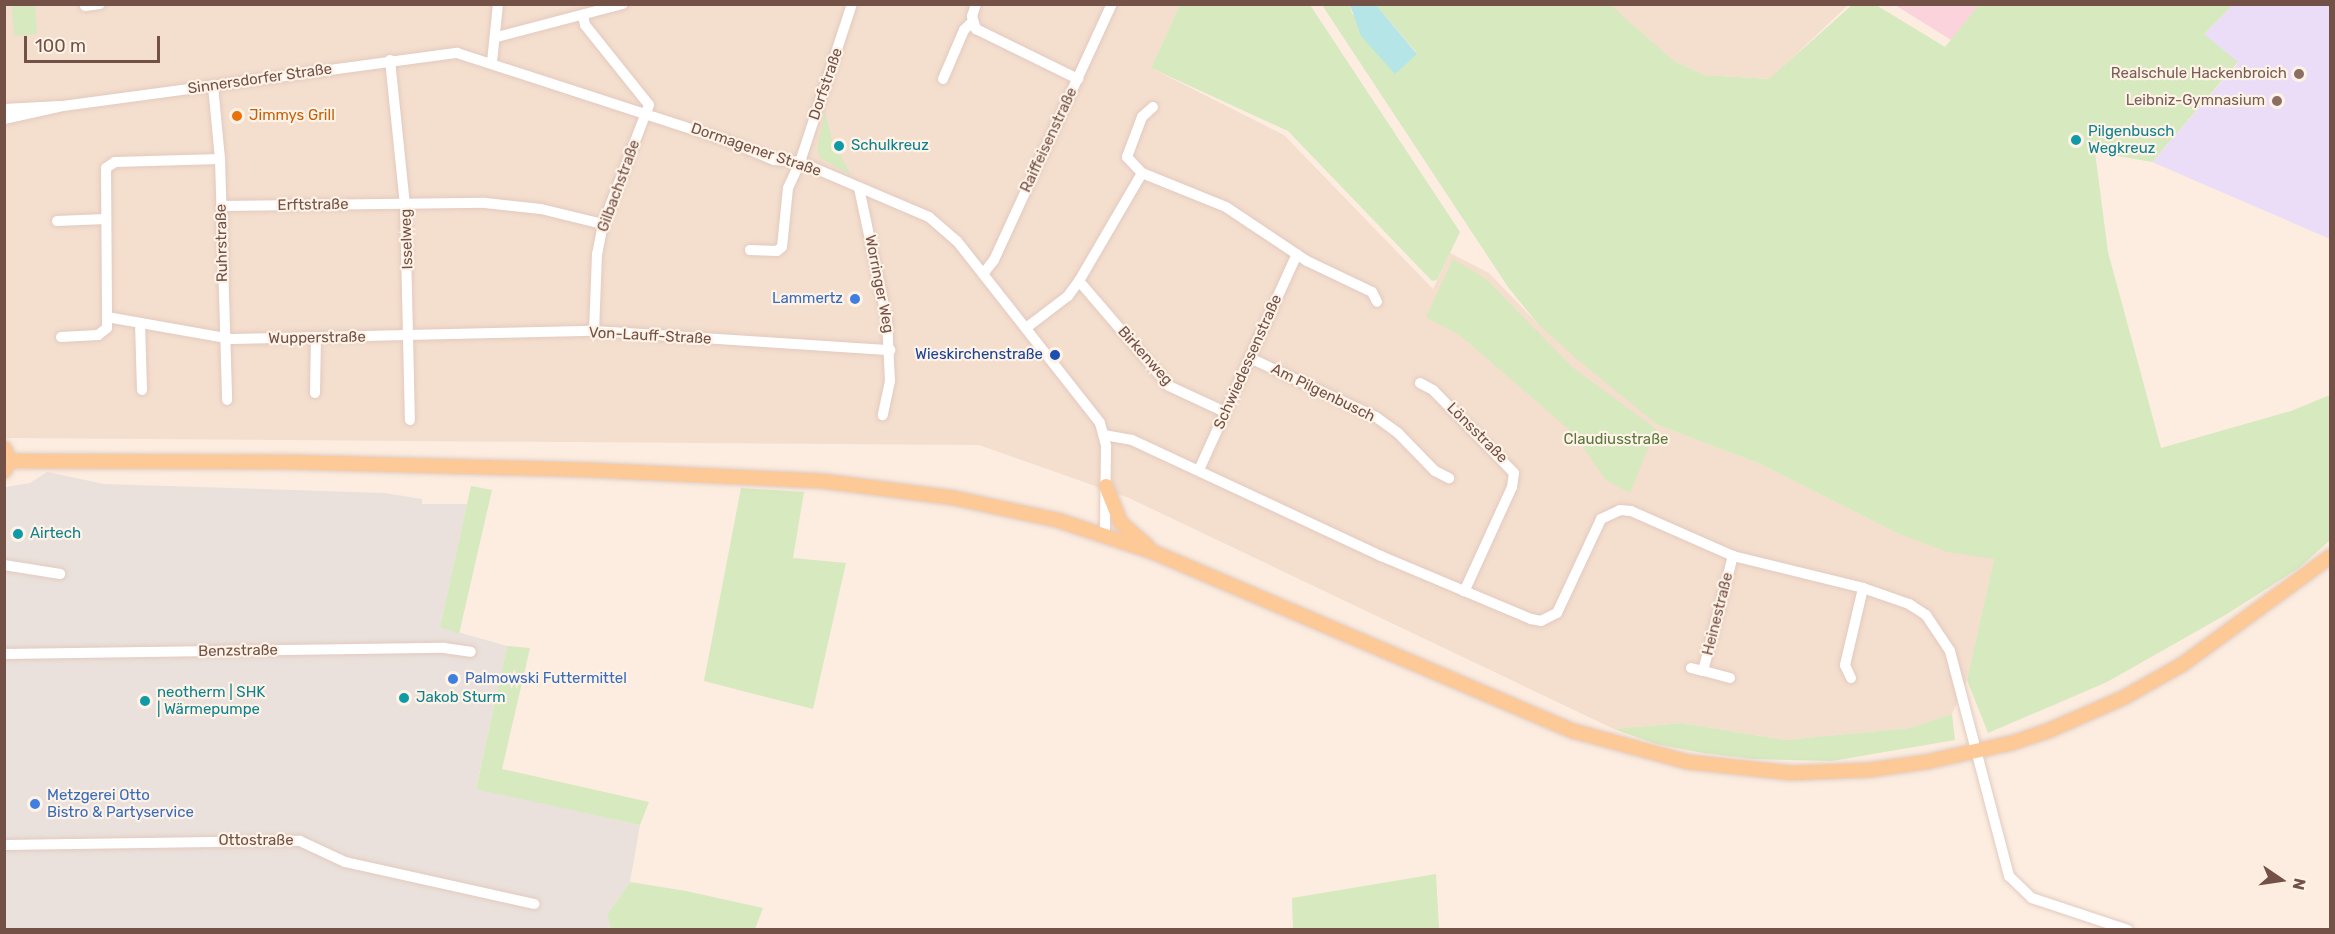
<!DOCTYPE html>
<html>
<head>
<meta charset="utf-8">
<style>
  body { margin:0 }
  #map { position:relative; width:2335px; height:934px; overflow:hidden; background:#fcede0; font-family:Rubik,sans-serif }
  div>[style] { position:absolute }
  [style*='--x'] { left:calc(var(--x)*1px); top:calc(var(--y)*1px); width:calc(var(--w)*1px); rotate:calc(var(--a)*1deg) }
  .residential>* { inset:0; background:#f4dece }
  .industrial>* { inset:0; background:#eae1dc }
  .education>* { inset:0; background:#ebddf8 }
  .medical>* { inset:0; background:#fad3dd }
  .green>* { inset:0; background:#d6e9bf }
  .water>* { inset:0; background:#b5e5e6 }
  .roads { filter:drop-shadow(0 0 2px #e2cabf) drop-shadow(0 0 2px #e2cabf) }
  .minor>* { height:10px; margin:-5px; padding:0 5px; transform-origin:5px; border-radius:5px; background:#fff }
  .major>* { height:14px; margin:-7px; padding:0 7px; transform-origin:7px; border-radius:7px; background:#fcc997 }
  .dots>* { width:16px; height:16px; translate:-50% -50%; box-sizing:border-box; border:3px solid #fff2e6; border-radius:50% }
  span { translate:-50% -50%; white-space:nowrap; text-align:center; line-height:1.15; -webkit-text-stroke:4.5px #fff2e6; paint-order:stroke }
  .education-label { font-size:15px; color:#785e54 }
  .right { translate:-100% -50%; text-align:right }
  .street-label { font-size:15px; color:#735147 }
  .food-label { font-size:15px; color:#c56008 }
  .left { translate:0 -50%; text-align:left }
  .culture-label { font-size:15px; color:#0d838f }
  .shop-label { font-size:15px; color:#366cbe }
  .transit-label { font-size:15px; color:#164399 }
  .park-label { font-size:15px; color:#58793f }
  .frame { position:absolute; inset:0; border:6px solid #735147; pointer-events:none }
  .north { position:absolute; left:2251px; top:850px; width:60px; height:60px; -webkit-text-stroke:4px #fff2e6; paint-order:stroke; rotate:103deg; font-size:16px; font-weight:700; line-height:24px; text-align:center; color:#735147 }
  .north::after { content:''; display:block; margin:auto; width:21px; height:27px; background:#735147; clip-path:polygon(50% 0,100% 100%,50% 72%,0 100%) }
  .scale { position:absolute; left:24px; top:36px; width:136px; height:27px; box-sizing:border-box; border:3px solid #735147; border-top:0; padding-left:8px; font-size:18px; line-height:21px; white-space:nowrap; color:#735147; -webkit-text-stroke:4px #fff2e6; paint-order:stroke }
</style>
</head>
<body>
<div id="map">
  <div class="residential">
    <div style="clip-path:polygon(5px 5px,1180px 5px,1151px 68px,1284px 135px,1433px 289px,1450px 253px,1489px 273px,1538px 324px,1658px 425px,1758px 463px,1897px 533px,1994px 559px,1967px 680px,1952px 714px,1910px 728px,1785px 740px,1682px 723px,1614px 729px,1129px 498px,979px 445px,5px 438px)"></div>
    <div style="clip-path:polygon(1609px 5px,1848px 5px,1770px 79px,1704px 75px,1674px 61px)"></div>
  </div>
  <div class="industrial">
    <div style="clip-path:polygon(47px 472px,104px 484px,385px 493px,422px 499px,422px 504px,467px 504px,440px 627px,507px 646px,476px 788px,640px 825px,630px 882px,607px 915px,611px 929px,5px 930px,5px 487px,30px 483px)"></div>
  </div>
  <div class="education">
    <div style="clip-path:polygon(2233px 5px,2330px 5px,2330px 239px,2152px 162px,2238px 63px,2204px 34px)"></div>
  </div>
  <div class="medical">
    <div style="clip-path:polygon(1895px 5px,1979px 4px,1979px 5px,1951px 40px)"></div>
  </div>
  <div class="green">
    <div style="clip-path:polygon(1609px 4px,1674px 61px,1704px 75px,1769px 79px,1852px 5px,1876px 5px,1945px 47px,1979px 5px,2233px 5px,2204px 34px,2238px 62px,2152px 162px,2095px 152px,2108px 252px,2161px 448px,2291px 411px,2330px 395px,2330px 540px,2299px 568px,2227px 614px,2107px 682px,1988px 733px,1967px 680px,1994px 559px,1948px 552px,1897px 533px,1758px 463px,1658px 425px,1578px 360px,1538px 324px,1508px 287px,1322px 5px,1350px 5px,1352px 14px,1417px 53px,1376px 5px)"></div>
    <div style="clip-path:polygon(12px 5px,35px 5px,37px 34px,14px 36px)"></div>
    <div style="clip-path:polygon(1180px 5px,1310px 5px,1460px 232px,1437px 280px,1432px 281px,1288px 131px,1151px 68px)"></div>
    <div style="clip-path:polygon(825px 111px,832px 140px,851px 175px,820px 158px,817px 149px)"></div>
    <div style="clip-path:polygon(1453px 259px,1486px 279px,1572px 367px,1656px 429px,1630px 493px,1606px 480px,1573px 433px,1461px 336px,1426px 317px)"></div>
    <div style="clip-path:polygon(471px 486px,492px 490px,459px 634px,440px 627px)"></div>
    <div style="clip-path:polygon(741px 488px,804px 492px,793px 558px,846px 563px,813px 709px,704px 681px)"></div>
    <div style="clip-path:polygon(507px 646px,530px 648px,502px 769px,649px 802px,640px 825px,476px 789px)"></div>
    <div style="clip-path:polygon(1952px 714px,1955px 740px,1832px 761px,1753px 759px,1703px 753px,1656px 744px,1614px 729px,1682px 723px,1785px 740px,1910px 728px)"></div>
    <div style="clip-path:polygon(1436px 874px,1439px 929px,1293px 929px,1292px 898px)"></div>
    <div style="clip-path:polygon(630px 882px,686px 891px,763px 908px,755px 929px,611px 929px,607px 915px)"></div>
  </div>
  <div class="water">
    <div style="clip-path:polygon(1350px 5px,1376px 5px,1417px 54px,1395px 74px,1361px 36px)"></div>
  </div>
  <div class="roads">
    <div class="minor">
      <div style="--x:976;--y:4;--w:13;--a:108"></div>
      <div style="--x:972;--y:16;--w:14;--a:73"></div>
      <div style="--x:976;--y:29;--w:114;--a:26.1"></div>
      <div style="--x:85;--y:6;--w:15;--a:-8"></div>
      <div style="--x:583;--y:15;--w:10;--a:79"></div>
      <div style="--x:585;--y:25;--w:102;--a:51.3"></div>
      <div style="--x:649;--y:105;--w:128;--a:111.1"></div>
      <div style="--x:603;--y:224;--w:31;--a:101"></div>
      <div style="--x:597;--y:254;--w:77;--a:92.2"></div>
      <div style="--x:497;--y:37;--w:130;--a:-14.7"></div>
      <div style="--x:390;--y:60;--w:145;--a:84.1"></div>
      <div style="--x:405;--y:204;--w:216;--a:88.7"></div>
      <div style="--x:492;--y:62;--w:58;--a:-84.1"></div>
      <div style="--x:943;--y:79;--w:53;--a:-66.8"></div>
      <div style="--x:964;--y:30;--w:11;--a:-45"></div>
      <div style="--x:213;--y:86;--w:73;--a:84.5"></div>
      <div style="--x:220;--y:159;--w:241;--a:88.3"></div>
      <div style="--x:1153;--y:107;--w:15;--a:138"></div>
      <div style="--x:1142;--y:117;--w:43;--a:110.6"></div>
      <div style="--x:1127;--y:157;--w:22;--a:47"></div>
      <div style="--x:1142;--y:173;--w:91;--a:22"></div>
      <div style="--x:1226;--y:207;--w:97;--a:33.7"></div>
      <div style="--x:1307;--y:261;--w:72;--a:25.5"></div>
      <div style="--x:1372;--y:292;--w:11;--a:63"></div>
      <div style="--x:4;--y:109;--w:56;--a:-3.1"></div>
      <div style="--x:4;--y:119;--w:60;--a:-12.4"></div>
      <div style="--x:63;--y:106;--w:398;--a:-7.7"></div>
      <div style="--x:457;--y:53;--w:285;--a:18"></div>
      <div style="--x:728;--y:141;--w:50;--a:22.4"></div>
      <div style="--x:774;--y:160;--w:26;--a:4"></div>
      <div style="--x:800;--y:162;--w:140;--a:23.1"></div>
      <div style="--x:929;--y:217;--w:37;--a:41"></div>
      <div style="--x:957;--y:241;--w:231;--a:51.8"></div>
      <div style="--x:1100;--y:423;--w:24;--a:75"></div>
      <div style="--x:1106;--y:446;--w:88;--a:90.7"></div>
      <div style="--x:220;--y:159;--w:105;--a:178.4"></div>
      <div style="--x:115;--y:162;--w:11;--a:146"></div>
      <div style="--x:106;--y:168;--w:149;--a:89.6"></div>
      <div style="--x:107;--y:317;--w:127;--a:10"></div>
      <div style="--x:232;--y:339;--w:362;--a:-1.3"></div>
      <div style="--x:594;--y:331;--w:297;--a:3.7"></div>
      <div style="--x:859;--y:188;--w:135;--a:78"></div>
      <div style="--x:887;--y:320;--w:61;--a:87.2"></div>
      <div style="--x:890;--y:381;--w:35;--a:102"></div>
      <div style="--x:221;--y:206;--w:264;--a:-0.7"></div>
      <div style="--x:485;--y:203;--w:56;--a:6.1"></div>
      <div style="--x:541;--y:209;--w:64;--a:13.6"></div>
      <div style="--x:57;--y:221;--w:49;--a:-2.3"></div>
      <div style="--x:750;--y:250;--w:27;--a:2"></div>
      <div style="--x:777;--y:251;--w:6;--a:-39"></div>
      <div style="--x:782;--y:247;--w:59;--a:-84.2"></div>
      <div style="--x:788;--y:188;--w:29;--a:-65"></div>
      <div style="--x:800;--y:162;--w:166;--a:-71.8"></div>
      <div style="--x:983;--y:274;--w:18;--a:-52"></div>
      <div style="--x:994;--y:260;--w:282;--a:-65.3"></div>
      <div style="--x:1079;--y:281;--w:138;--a:49.4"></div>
      <div style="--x:1169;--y:386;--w:62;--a:24.9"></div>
      <div style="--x:140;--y:323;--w:67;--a:88.3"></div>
      <div style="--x:1026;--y:328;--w:53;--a:-37.3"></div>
      <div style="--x:1068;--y:296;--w:19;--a:-54"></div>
      <div style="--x:1079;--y:281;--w:125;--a:-59.7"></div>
      <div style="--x:61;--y:337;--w:37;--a:-3"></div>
      <div style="--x:98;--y:335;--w:11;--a:-38"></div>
      <div style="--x:107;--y:328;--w:11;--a:-90"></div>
      <div style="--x:1250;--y:358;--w:139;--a:25.1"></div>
      <div style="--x:1376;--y:417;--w:27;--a:36"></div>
      <div style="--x:1398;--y:433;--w:53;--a:45.8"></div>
      <div style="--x:1435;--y:471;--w:16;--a:27"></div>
      <div style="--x:1420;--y:383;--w:15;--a:28"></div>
      <div style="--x:1433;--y:390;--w:116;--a:45.7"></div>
      <div style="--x:1514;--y:473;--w:14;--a:98"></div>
      <div style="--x:1512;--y:487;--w:115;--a:114.6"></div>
      <div style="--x:315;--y:393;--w:55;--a:-89"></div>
      <div style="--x:1104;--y:435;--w:28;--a:10"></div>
      <div style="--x:1132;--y:440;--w:275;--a:25"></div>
      <div style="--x:1381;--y:556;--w:163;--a:22.8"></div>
      <div style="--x:1531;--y:619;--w:10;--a:11"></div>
      <div style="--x:1541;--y:621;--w:18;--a:-27"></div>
      <div style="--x:1557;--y:613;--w:104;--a:-64.9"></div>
      <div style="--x:1601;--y:519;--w:21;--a:-25"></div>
      <div style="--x:1620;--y:510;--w:11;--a:5"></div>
      <div style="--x:1631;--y:511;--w:111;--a:23.8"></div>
      <div style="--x:1733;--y:556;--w:134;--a:13.8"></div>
      <div style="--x:1863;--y:588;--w:49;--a:19.2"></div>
      <div style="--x:1909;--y:604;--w:20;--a:33"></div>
      <div style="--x:1926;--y:615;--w:43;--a:56.3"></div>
      <div style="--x:1950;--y:651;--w:233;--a:75.3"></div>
      <div style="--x:2009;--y:876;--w:32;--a:44"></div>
      <div style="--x:2032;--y:898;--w:101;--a:18.4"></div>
      <div style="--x:1199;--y:470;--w:237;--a:-65.6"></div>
      <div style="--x:4;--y:565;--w:57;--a:9.1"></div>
      <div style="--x:4;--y:654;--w:440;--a:-0.8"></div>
      <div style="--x:444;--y:648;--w:27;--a:8"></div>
      <div style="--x:1691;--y:668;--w:12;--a:14"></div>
      <div style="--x:1730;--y:678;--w:28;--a:-165"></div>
      <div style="--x:1703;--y:671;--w:119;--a:-75.4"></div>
      <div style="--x:1851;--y:678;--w:14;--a:-115"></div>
      <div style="--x:1845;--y:665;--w:79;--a:-76.8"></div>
      <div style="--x:4;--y:845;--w:296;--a:-0.8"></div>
      <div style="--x:300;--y:841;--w:50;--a:25"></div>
      <div style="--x:345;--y:862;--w:194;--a:12.5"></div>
    </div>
    <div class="major">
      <div style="--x:4;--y:448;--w:14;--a:65"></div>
      <div style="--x:10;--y:461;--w:12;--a:121"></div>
      <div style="--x:10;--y:461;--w:278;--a:0.2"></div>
      <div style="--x:288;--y:462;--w:301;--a:1.5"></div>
      <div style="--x:589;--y:470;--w:233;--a:2.7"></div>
      <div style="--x:822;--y:481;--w:133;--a:7.3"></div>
      <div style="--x:954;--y:498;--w:105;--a:12.1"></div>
      <div style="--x:1057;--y:520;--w:101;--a:18.4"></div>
      <div style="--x:1153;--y:552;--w:457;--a:23.1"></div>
      <div style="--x:1573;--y:731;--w:119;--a:15.1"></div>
      <div style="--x:1688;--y:762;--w:104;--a:6.1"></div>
      <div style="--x:1791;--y:773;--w:78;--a:-2.2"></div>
      <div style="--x:1869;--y:770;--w:58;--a:-8"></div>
      <div style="--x:1926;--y:762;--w:88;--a:-12.5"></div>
      <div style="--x:2012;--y:743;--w:40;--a:-18.9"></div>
      <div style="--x:2050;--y:730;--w:80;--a:-23.7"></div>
      <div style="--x:2123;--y:698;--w:69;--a:-29.5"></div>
      <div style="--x:2183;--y:664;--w:182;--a:-36.1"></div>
      <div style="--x:1106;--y:486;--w:40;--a:68"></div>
      <div style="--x:1121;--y:523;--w:35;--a:41"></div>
    </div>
  </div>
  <div class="dots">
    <div style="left:2299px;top:74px;background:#8d6e63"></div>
    <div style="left:2277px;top:101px;background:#8d6e63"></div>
    <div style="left:237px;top:116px;background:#e8710a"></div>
    <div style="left:2076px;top:140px;background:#0f9aa8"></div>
    <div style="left:839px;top:146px;background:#0f9aa8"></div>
    <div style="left:855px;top:299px;background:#3f7fe0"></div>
    <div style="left:1055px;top:355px;background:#1a4fb4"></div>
    <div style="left:18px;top:534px;background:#0f9aa8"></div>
    <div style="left:453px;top:679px;background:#3f7fe0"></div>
    <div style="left:404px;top:698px;background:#0f9aa8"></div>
    <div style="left:145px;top:701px;background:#0f9aa8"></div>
    <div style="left:35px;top:804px;background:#3f7fe0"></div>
  </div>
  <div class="education-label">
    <span class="right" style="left:2287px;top:74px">Realschule Hackenbroich</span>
    <span class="right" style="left:2265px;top:101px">Leibniz-Gymnasium</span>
  </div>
  <div class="street-label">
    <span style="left:260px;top:79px;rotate:-8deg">Sinnersdorfer Straße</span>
    <span style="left:826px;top:84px;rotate:-71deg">Dorfstraße</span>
    <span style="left:1049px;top:140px;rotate:-65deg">Raiffeisenstraße</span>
    <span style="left:756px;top:150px;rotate:19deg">Dormagener Straße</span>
    <span style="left:619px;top:186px;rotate:-70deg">Gilbachstraße</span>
    <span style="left:313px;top:205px;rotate:-1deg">Erftstraße</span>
    <span style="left:407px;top:239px;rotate:-92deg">Isselweg</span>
    <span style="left:222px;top:243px;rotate:-91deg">Ruhrstraße</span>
    <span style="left:879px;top:284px;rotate:79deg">Worringer Weg</span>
    <span style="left:650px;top:336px;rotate:3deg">Von-Lauff-Straße</span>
    <span style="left:317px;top:338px;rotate:-1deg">Wupperstraße</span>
    <span style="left:1145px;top:356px;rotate:48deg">Birkenweg</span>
    <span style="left:1248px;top:362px;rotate:-66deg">Schwiedessenstraße</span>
    <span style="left:1323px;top:393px;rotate:26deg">Am Pilgenbusch</span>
    <span style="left:1477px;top:433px;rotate:45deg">Lönsstraße</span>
    <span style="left:1718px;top:614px;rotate:-76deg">Heinestraße</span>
    <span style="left:238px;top:651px;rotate:-1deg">Benzstraße</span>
    <span style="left:256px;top:841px">Ottostraße</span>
  </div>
  <div class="food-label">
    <span class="left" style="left:249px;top:116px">Jimmys Grill</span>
  </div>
  <div class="culture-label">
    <span class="left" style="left:2088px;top:140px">Pilgenbusch<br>Wegkreuz</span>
    <span class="left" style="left:851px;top:146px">Schulkreuz</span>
    <span class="left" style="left:30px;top:534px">Airtech</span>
    <span class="left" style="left:157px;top:701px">neotherm | SHK<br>| Wärmepumpe</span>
    <span class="left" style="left:416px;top:698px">Jakob Sturm</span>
  </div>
  <div class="shop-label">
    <span class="right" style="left:843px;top:299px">Lammertz</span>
    <span class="left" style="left:465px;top:679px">Palmowski Futtermittel</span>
    <span class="left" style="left:47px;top:804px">Metzgerei Otto<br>Bistro &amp; Partyservice</span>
  </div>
  <div class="transit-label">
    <span class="right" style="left:1043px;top:355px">Wieskirchenstraße</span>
  </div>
  <div class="park-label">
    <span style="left:1616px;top:440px">Claudiusstraße</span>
  </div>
  <div class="frame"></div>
  <div class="north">N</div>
  <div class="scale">100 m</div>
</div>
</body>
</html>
